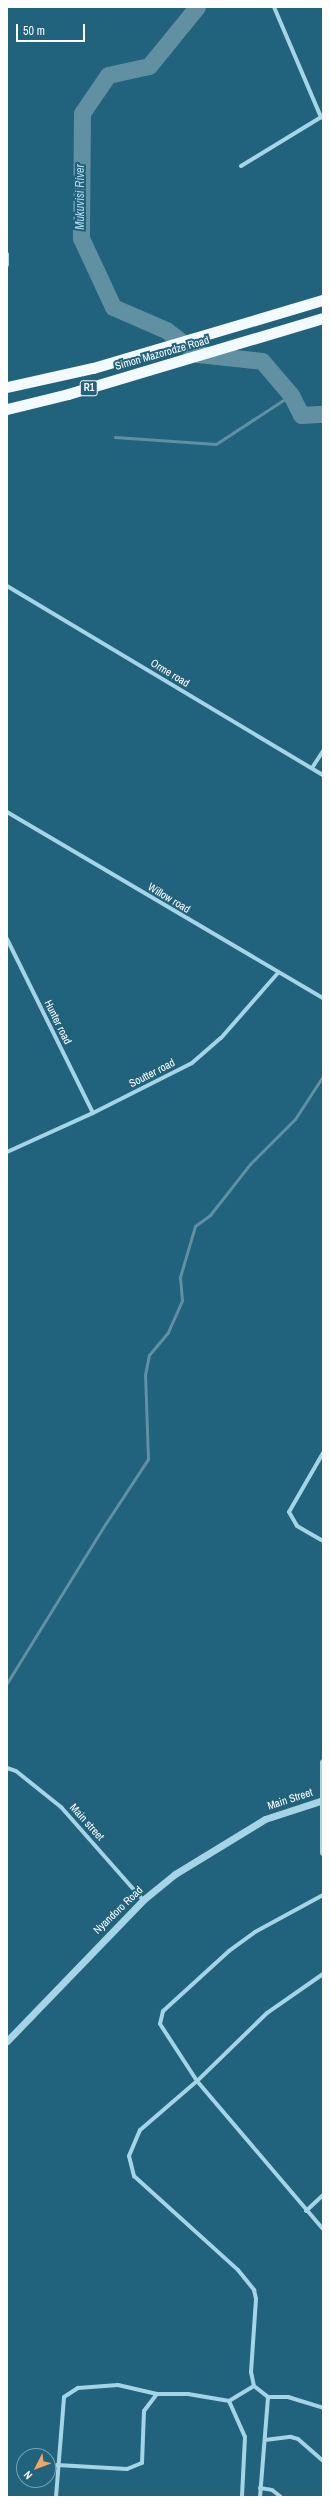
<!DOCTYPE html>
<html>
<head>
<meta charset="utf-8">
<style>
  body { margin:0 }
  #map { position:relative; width:330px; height:2504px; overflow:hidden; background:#21627c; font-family:"Archivo Narrow",sans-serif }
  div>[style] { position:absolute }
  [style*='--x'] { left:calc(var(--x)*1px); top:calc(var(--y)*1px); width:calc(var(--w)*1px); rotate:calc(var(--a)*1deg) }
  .stream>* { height:3px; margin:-1.5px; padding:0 1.5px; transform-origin:1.5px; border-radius:1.5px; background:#6190a2 }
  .river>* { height:17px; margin:-8.5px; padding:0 8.5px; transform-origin:8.5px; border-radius:8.5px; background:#6190a2 }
  .minor>* { height:4px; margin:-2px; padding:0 2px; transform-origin:2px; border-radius:2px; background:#a5d4e6 }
  .tertiary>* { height:7px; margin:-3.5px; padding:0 3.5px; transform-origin:3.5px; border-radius:3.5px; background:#a5d4e6 }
  .trunk>* { height:11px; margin:-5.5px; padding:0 5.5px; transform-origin:5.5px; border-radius:5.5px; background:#f2fafe }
  span { translate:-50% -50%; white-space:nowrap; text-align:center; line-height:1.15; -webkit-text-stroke:4px #21627c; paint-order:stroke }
  .shield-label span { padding:1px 3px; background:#21627c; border:1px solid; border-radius:3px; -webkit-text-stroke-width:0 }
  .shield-label { font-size:10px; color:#fff; font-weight:700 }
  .street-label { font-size:11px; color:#fff }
  .water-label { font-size:12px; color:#b0ddee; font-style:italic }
  .frame { position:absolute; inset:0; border:8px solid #fff; pointer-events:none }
  .north { position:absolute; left:16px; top:2448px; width:40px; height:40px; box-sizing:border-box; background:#21627c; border:1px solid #7aa1b0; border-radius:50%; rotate:228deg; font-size:11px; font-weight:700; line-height:16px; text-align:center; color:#fff }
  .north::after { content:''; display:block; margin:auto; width:14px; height:18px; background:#f2a366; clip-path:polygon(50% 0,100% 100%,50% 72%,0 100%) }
  .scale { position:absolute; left:16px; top:24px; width:69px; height:18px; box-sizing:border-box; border:2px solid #fff; border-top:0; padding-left:5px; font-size:12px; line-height:14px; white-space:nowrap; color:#fff; -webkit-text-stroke:3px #21627c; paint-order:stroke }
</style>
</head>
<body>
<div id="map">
  <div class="stream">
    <div style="--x:115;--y:437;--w:101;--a:4"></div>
    <div style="--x:216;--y:444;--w:90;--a:-33.2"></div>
    <div style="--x:7;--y:1683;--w:188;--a:-58.3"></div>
    <div style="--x:106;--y:1523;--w:77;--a:-56.7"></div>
    <div style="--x:148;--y:1459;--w:84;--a:-92"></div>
    <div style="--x:145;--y:1375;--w:20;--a:-79"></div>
    <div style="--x:149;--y:1355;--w:30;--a:-50"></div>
    <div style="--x:168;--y:1332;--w:35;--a:-66"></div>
    <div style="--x:182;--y:1300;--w:23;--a:-95"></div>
    <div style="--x:180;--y:1277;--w:53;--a:-73.6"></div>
    <div style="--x:195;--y:1226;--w:19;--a:-36"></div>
    <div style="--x:210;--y:1215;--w:65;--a:-51.9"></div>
    <div style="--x:250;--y:1164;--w:64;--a:-45"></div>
    <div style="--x:295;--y:1119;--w:51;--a:-56.9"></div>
  </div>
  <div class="river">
    <div style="--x:197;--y:7;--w:76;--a:129.1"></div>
    <div style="--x:149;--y:66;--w:42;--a:167.6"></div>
    <div style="--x:108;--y:75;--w:46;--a:124.4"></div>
    <div style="--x:82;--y:113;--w:125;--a:90.5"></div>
    <div style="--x:81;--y:238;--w:76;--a:65.1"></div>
    <div style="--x:113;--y:307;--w:58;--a:23.5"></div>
    <div style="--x:166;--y:330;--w:40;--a:37"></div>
    <div style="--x:198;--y:354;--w:64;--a:6.2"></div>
    <div style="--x:262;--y:361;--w:45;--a:49.5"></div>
    <div style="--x:291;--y:395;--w:22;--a:63"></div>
    <div style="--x:301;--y:415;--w:22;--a:-3"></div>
  </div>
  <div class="minor">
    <div style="--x:274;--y:7;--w:120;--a:66.9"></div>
    <div style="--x:241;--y:166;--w:96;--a:-31.4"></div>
    <div style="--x:7;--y:254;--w:11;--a:90"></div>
    <div style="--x:7;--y:586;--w:368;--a:30.9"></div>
    <div style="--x:312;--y:768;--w:20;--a:-57"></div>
    <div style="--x:7;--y:812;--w:367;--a:30.5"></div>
    <div style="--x:7;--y:939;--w:194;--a:63.7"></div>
    <div style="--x:7;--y:1152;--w:94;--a:-24.4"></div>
    <div style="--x:93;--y:1113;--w:111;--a:-26.8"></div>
    <div style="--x:192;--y:1063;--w:38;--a:-41"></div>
    <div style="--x:221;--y:1038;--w:86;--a:-48.8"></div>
    <div style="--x:323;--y:1453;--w:68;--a:120"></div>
    <div style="--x:289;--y:1512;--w:16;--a:60"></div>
    <div style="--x:297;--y:1526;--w:30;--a:30"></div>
    <div style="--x:7;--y:1768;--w:9;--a:18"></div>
    <div style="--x:16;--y:1771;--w:58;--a:38.7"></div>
    <div style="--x:61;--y:1807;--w:124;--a:48.6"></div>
    <div style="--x:323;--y:1895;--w:77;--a:151.4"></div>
    <div style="--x:255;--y:1932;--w:32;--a:144"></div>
    <div style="--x:229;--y:1951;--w:89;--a:137.7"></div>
    <div style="--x:163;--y:2011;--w:13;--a:103"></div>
    <div style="--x:160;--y:2024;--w:68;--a:57"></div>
    <div style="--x:197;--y:2081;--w:194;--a:49.6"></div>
    <div style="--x:323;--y:1974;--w:68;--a:145.1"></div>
    <div style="--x:267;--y:2013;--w:98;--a:135.8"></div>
    <div style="--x:197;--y:2081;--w:75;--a:139.3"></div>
    <div style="--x:140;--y:2130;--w:28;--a:113"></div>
    <div style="--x:129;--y:2156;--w:21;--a:76"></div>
    <div style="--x:134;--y:2176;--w:140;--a:42.1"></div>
    <div style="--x:238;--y:2270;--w:26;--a:51"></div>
    <div style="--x:254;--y:2290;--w:9;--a:77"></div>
    <div style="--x:256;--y:2299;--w:73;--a:93.9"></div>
    <div style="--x:251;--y:2372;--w:14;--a:78"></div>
    <div style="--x:254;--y:2386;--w:18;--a:38"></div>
    <div style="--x:268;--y:2397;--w:20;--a:0"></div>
    <div style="--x:288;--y:2397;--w:37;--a:17"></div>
    <div style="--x:306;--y:2211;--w:23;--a:-43"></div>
    <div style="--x:229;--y:2401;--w:29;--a:-31"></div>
    <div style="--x:265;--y:2440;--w:26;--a:-7"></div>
    <div style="--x:291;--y:2437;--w:7;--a:16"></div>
    <div style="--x:298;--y:2439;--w:33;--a:41"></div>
    <div style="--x:57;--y:2465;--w:70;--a:3.3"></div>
    <div style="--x:127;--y:2469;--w:16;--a:-22"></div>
    <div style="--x:142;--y:2463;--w:52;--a:-87.8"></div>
    <div style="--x:144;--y:2411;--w:21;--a:-53"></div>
    <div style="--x:260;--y:2488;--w:12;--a:9"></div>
    <div style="--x:272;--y:2490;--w:11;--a:38"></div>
    <div style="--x:56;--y:2497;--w:100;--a:-85.4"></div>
    <div style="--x:64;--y:2397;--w:17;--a:-33"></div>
    <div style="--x:78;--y:2388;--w:40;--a:-4.3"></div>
    <div style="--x:118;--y:2385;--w:40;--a:13"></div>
    <div style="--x:157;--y:2394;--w:31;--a:0"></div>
    <div style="--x:188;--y:2394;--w:42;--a:9.7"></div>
    <div style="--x:229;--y:2401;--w:39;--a:66"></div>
    <div style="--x:245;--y:2437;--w:60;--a:92.9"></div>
    <div style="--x:260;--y:2497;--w:100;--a:-85.4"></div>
  </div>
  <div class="tertiary">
    <div style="--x:323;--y:1762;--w:90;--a:90"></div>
    <div style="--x:7;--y:2041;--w:196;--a:-46"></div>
    <div style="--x:143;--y:1900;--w:41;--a:-39.1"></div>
    <div style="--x:175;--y:1874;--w:105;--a:-31.4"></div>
    <div style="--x:265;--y:1819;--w:61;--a:-18.1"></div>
  </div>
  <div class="trunk">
    <div style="--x:7;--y:387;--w:88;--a:-12.5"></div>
    <div style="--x:93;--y:368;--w:240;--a:-16.5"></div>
    <div style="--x:7;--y:409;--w:63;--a:-13.8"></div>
    <div style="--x:68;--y:394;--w:266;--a:-16.6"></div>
  </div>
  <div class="shield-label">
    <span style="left:89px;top:388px">R1</span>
  </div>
  <div class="street-label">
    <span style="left:162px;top:353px;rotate:-16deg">Simon Mazorodze Road</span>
    <span style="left:170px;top:673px;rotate:31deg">Orme road</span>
    <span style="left:169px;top:898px;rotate:31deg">Willow road</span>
    <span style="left:58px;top:1022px;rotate:64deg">Hunter road</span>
    <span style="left:152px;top:1073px;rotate:-27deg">Soutter road</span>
    <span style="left:290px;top:1799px;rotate:-18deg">Main Street</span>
    <span style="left:87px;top:1822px;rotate:48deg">Main street</span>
    <span style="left:118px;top:1910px;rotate:-44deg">Nyandoro Road</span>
  </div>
  <div class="water-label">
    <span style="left:81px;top:197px;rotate:-90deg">Mukuvisi River</span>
  </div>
  <div class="frame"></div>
  <div class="north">N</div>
  <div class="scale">50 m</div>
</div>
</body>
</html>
